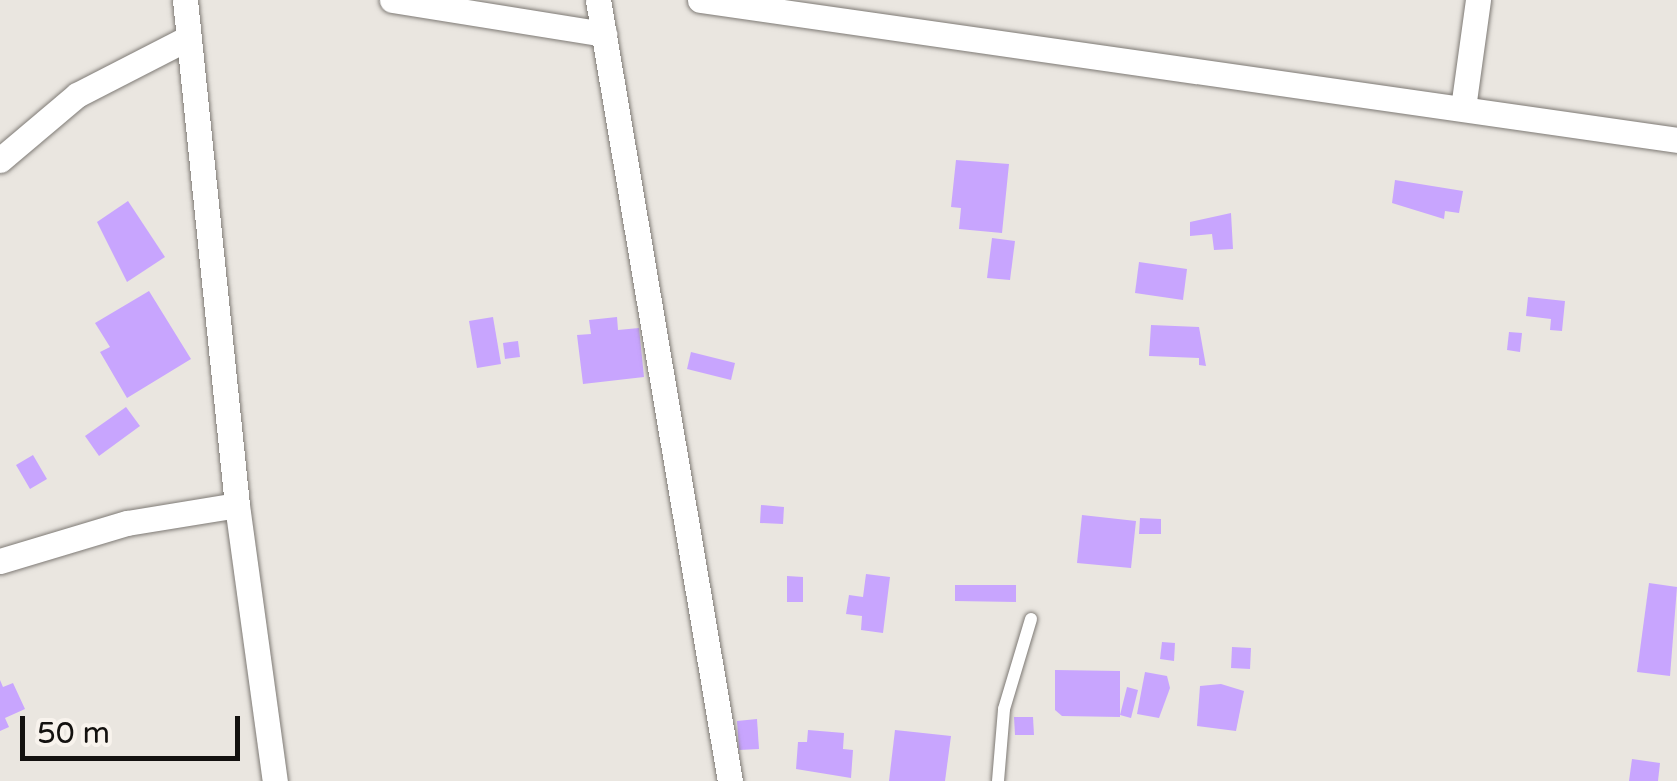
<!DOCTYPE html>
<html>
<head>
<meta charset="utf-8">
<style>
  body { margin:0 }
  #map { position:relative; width:1677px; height:781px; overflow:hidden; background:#eae6e0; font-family:"Varela Round",sans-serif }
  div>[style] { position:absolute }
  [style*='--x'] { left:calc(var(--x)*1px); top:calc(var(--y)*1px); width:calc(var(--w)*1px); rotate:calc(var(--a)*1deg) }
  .building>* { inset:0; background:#c8a5fe }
  .roads { filter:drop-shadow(0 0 2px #7e7a75) drop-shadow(0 0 2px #7e7a75) }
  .service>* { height:12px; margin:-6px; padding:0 6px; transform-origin:6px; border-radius:6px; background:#fff }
  .minor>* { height:25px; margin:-12.5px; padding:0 12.5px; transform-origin:12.5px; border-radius:12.5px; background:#fff }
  span { translate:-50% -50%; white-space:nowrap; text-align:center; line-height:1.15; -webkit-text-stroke:10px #f8f3ed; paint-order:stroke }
  .scale { position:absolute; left:20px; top:716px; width:220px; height:45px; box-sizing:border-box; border:5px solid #13110f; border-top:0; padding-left:12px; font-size:30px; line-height:35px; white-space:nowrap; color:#13110f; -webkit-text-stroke:8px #f8f3ed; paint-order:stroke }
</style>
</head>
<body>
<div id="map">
  <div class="building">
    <div style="clip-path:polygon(956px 160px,1009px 164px,1002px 233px,959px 229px,961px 208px,951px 207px)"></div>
    <div style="clip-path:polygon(1395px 180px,1463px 191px,1459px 213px,1445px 211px,1444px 219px,1392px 203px)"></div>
    <div style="clip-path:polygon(128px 201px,165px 257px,127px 282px,97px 222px)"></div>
    <div style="clip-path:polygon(1231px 213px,1233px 249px,1214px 250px,1212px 234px,1190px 236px,1190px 222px)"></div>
    <div style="clip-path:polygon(992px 238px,1015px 241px,1010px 280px,987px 278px)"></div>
    <div style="clip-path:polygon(1139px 262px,1187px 269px,1183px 300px,1135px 293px)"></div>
    <div style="clip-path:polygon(149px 291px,191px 359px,127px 398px,100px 352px,110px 347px,95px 323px)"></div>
    <div style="clip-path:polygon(1528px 297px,1565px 301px,1562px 331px,1550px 330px,1551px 319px,1526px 316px)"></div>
    <div style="clip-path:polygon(493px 317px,501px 364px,477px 368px,469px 321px)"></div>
    <div style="clip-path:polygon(617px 317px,618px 330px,639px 328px,644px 377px,583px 384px,577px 335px,591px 334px,589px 320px)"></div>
    <div style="clip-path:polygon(1151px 325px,1199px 327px,1206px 366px,1199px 365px,1199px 358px,1149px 356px)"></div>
    <div style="clip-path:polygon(1509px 332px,1522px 333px,1520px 352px,1507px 350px)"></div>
    <div style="clip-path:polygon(518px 341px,520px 357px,505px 359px,503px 343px)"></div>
    <div style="clip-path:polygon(691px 352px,735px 363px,731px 380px,687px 369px)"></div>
    <div style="clip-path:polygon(126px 407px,140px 426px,99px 456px,85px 436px)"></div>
    <div style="clip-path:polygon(33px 455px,47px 479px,30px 489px,16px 465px)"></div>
    <div style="clip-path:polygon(761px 505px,784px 507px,783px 524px,760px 523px)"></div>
    <div style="clip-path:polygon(1082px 515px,1136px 521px,1131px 568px,1077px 563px)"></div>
    <div style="clip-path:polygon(1140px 518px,1161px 519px,1161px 534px,1139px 534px)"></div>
    <div style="clip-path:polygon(866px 574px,890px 577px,883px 633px,861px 630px,862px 616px,846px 614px,849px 595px,863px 597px)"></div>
    <div style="clip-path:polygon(787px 576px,803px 577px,803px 602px,787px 602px)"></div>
    <div style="clip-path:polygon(1649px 583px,1677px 587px,1670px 676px,1637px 672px)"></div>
    <div style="clip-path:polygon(955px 585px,1016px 585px,1016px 602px,955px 601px)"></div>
    <div style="clip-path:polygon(1162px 642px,1175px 643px,1174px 661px,1160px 659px)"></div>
    <div style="clip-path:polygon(1232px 647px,1251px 648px,1250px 669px,1231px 668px)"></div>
    <div style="clip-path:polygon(1055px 670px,1120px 671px,1120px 717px,1062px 716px,1055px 710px)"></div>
    <div style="clip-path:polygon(1145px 672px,1167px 676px,1170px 688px,1159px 718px,1137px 714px)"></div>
    <div style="clip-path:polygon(0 680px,3px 687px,13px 683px,25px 709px,5px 718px,9px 727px,0 731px)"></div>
    <div style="clip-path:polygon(1221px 684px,1244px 691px,1236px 731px,1197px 726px,1200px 686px)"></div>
    <div style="clip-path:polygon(1127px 687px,1138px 690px,1131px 718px,1120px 715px)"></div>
    <div style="clip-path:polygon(1014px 717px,1033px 717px,1034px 735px,1015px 735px)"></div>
    <div style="clip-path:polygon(757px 719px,759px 749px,739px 750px,737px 721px)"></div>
    <div style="clip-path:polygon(808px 730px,844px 733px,843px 749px,853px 750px,851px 778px,796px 769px,798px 742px,807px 742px)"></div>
    <div style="clip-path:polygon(895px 730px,951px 736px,945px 781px,889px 781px)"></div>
    <div style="clip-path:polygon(1632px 759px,1660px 763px,1658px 781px,1629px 781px)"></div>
  </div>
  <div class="roads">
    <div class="service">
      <div style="--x:998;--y:781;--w:72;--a:-85.2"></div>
      <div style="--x:1004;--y:709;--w:94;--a:-73.3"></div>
    </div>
    <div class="minor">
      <div style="--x:185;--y:0;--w:508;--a:84.12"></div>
      <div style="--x:237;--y:505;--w:279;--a:82.2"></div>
      <div style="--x:392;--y:0;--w:215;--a:9.1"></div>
      <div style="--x:598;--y:0;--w:792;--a:80.41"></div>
      <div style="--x:700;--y:0;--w:987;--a:8.15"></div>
      <div style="--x:1463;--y:108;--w:109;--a:-82.1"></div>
      <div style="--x:0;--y:160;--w:101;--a:-40.2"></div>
      <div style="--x:77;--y:95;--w:125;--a:-27.2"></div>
      <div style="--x:0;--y:561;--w:133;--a:-16.7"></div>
      <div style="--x:127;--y:523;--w:111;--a:-9.3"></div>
    </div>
  </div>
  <div class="scale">50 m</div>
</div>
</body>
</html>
